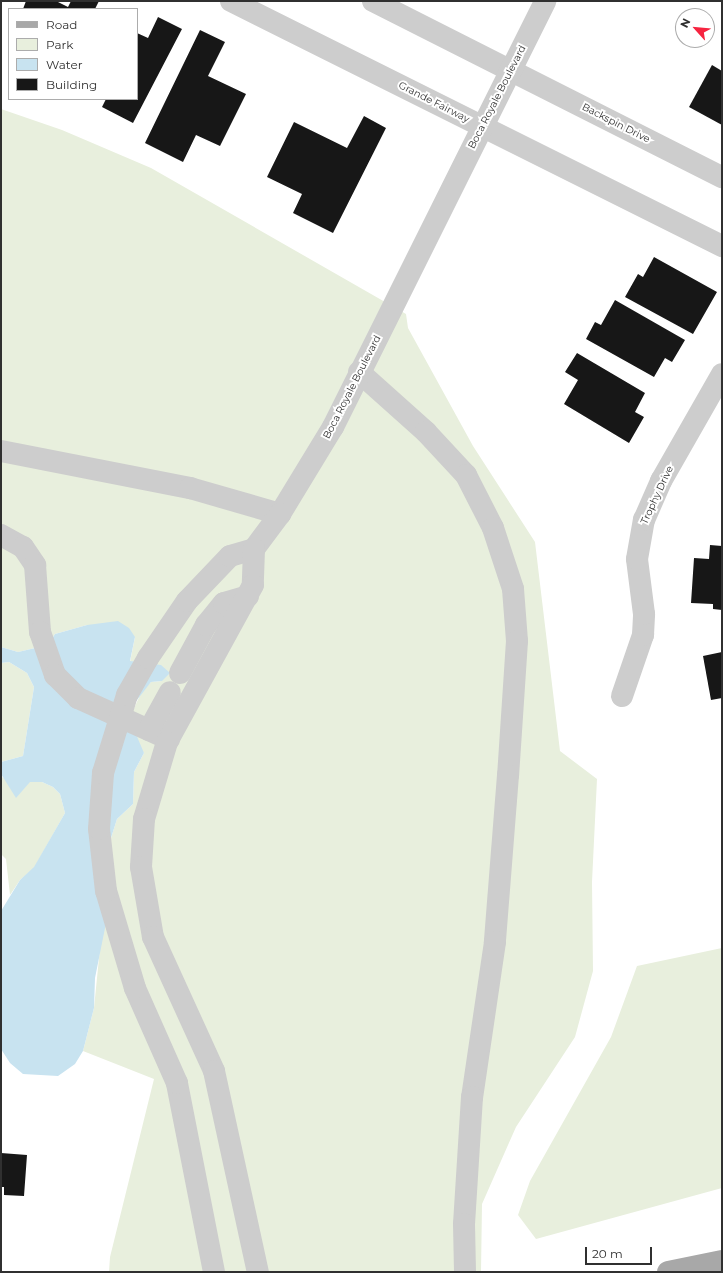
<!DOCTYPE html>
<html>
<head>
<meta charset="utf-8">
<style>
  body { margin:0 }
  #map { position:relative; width:723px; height:1273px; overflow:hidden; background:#fff; font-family:Montserrat,sans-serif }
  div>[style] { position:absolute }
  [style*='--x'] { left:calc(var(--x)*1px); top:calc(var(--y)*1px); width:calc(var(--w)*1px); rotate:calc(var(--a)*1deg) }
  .green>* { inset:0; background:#e8efdd }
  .water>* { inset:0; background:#c8e3f0 }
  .building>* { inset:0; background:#171717 }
  .minor>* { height:22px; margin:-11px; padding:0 11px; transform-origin:11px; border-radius:11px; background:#cdcdcd }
  .major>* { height:22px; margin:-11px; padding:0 11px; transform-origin:11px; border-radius:11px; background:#a8a8a8 }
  span { translate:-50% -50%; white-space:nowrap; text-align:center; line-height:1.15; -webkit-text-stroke:4px #fff; paint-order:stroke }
  .street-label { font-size:10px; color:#303030 }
  .frame { position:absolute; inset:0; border:2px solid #303030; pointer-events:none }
  .legend { position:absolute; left:8px; top:8px; width:130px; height:92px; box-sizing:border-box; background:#fff; border:1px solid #acacac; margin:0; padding:5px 7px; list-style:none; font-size:12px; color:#303030 }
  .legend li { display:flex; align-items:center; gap:8px; height:20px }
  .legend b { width:20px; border:1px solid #acacac }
  .north { position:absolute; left:675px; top:8px; width:40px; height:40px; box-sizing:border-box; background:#fff; border:1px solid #acacac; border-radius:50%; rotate:297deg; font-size:11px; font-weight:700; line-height:16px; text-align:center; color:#303030 }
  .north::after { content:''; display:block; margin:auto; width:14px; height:18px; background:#f62440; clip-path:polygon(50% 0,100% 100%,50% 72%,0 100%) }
  .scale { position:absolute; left:585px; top:1247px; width:67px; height:18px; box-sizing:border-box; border:2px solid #303030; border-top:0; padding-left:5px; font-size:12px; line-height:14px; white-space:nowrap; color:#303030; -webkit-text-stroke:3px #fff; paint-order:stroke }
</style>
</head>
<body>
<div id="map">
  <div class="green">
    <div style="clip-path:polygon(1px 109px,62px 130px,151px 168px,406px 314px,408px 328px,473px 446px,535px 542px,560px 751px,597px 779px,592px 882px,593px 971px,575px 1037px,516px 1127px,482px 1204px,481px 1272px,109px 1272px,110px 1257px,154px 1079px,83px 1051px,94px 1008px,111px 838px,117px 819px,133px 804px,134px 772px,144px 753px,125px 728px,141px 693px,151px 682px,162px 681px,147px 664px,130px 662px,135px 637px,87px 625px,55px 634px,48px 645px,18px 652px,1px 647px)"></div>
    <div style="clip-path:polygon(9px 662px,27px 673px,34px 687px,23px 756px,1px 762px,1px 663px)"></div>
    <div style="clip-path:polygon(1px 774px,3px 778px,42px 782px,53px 787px,60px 794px,65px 813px,34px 868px,20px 880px,10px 895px,6px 859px,1px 854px)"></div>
    <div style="clip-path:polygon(722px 948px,722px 1188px,536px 1239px,518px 1215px,530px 1181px,611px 1037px,637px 966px)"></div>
  </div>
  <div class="water">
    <div style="clip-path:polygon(118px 621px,129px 628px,135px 637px,130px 661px,161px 665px,170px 673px,162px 681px,151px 682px,127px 713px,144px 753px,134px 772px,133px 804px,117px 819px,111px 838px,108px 913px,95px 978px,94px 1008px,83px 1051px,75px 1064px,58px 1076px,23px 1074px,10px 1063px,1px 1049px,1px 911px,20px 880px,34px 867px,65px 813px,60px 794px,53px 787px,42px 782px,30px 782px,16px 798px,1px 774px,1px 762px,23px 756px,34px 687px,27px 673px,9px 662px,1px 663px,1px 647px,18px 652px,48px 645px,55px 634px,87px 625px)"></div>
  </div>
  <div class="building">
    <div style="clip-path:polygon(26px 1px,56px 1px,68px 7px,71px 1px,99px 1px,95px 9px,23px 9px)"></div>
    <div style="clip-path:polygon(158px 17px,182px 29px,133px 123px,102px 107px,106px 99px,137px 99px,137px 33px,148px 38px)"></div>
    <div style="clip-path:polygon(200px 30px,225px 42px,208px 76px,246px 94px,220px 146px,196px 135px,183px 162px,145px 143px)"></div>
    <div style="clip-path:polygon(712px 65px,722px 71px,722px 125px,689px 107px)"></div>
    <div style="clip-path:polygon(364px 116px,386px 128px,333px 233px,293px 213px,302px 194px,267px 177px,294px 122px,347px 148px)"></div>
    <div style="clip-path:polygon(654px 257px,717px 292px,693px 334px,625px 297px,638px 274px,643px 277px)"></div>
    <div style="clip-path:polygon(615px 300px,685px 340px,672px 362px,665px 358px,654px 377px,586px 339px,595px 322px,601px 325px)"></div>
    <div style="clip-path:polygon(577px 353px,645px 393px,635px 412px,644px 417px,629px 443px,564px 404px,578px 380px,565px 372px)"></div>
    <div style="clip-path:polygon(710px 545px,722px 546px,722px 610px,713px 609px,713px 604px,691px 603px,694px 558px,709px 559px)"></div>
    <div style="clip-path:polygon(722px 652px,722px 698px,711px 700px,703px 656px)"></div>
    <div style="clip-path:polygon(1px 1153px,27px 1155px,24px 1196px,4px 1195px,4px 1187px,1px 1187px)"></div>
  </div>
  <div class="minor">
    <div style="--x:231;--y:1;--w:549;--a:26.52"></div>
    <div style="--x:373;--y:1;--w:391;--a:26.8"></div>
    <div style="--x:359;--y:372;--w:90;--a:41.8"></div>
    <div style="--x:426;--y:432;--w:59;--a:47.1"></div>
    <div style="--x:466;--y:475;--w:59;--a:63"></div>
    <div style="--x:493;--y:528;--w:64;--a:71.8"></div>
    <div style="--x:513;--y:589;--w:52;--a:85.6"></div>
    <div style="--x:517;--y:641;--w:134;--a:93.8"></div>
    <div style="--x:508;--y:775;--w:168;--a:94.5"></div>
    <div style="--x:495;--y:942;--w:157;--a:98.4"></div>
    <div style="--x:472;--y:1097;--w:127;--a:93.6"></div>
    <div style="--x:464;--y:1224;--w:48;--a:88.8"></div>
    <div style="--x:1;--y:451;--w:193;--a:11.1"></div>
    <div style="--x:190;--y:488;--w:94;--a:16.1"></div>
    <div style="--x:280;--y:514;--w:102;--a:-58.7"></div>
    <div style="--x:333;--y:427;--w:476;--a:-63.5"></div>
    <div style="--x:1;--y:535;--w:25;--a:29"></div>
    <div style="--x:23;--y:547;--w:22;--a:56"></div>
    <div style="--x:35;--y:565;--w:67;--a:85.7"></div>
    <div style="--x:40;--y:632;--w:46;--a:70.8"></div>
    <div style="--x:55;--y:675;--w:33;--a:45"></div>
    <div style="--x:78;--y:698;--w:100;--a:24.3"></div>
    <div style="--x:254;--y:549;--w:44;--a:-53.4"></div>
    <div style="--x:180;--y:673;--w:55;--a:-61.6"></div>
    <div style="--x:206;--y:625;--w:28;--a:-51"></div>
    <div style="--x:224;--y:603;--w:25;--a:-16"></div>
    <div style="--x:622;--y:696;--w:65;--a:-71"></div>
    <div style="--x:643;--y:635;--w:21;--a:-87"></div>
    <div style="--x:644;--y:614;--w:55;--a:-97.3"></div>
    <div style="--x:637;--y:559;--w:40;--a:-80"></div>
    <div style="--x:644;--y:520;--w:43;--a:-66.4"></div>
    <div style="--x:661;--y:481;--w:123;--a:-60.3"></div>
    <div style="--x:149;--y:730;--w:43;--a:-61.1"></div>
    <div style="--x:214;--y:1272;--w:193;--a:-101.1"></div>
    <div style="--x:177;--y:1083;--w:104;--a:-113.9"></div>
    <div style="--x:135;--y:988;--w:101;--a:-106.6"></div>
    <div style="--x:106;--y:891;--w:62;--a:-96.4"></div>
    <div style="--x:99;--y:829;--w:56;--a:-85.9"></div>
    <div style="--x:103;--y:773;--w:82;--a:-72.9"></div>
    <div style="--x:127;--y:695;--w:43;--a:-60.4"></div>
    <div style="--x:148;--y:658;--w:69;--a:-55.6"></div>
    <div style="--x:187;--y:601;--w:62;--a:-46.3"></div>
    <div style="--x:230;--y:556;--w:25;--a:-16"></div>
    <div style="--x:254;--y:549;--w:36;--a:92"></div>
    <div style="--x:253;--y:585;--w:179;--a:118.7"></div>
    <div style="--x:167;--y:742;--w:80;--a:106.6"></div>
    <div style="--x:144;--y:819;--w:48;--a:93.6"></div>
    <div style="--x:141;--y:867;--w:71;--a:80.3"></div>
    <div style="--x:153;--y:937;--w:147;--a:65.5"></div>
    <div style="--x:214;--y:1071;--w:206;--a:77.7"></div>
  </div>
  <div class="major">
    <div style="--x:668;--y:1272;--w:55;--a:-11.5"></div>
  </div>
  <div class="street-label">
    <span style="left:497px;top:97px;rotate:-63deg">Boca Royale Boulevard</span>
    <span style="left:434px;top:102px;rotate:27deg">Grande Fairway</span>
    <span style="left:616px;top:123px;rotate:27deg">Backspin Drive</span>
    <span style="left:352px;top:387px;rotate:-63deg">Boca Royale Boulevard</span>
    <span style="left:657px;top:495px;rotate:-65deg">Trophy Drive</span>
  </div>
  <div class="frame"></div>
  <ul class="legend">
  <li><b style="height:5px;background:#a8a8a8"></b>Road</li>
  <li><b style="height:11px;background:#e8efdd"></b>Park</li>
  <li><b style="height:11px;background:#c8e3f0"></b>Water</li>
  <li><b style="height:11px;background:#171717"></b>Building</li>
  </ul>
  <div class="north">N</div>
  <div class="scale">20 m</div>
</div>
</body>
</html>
